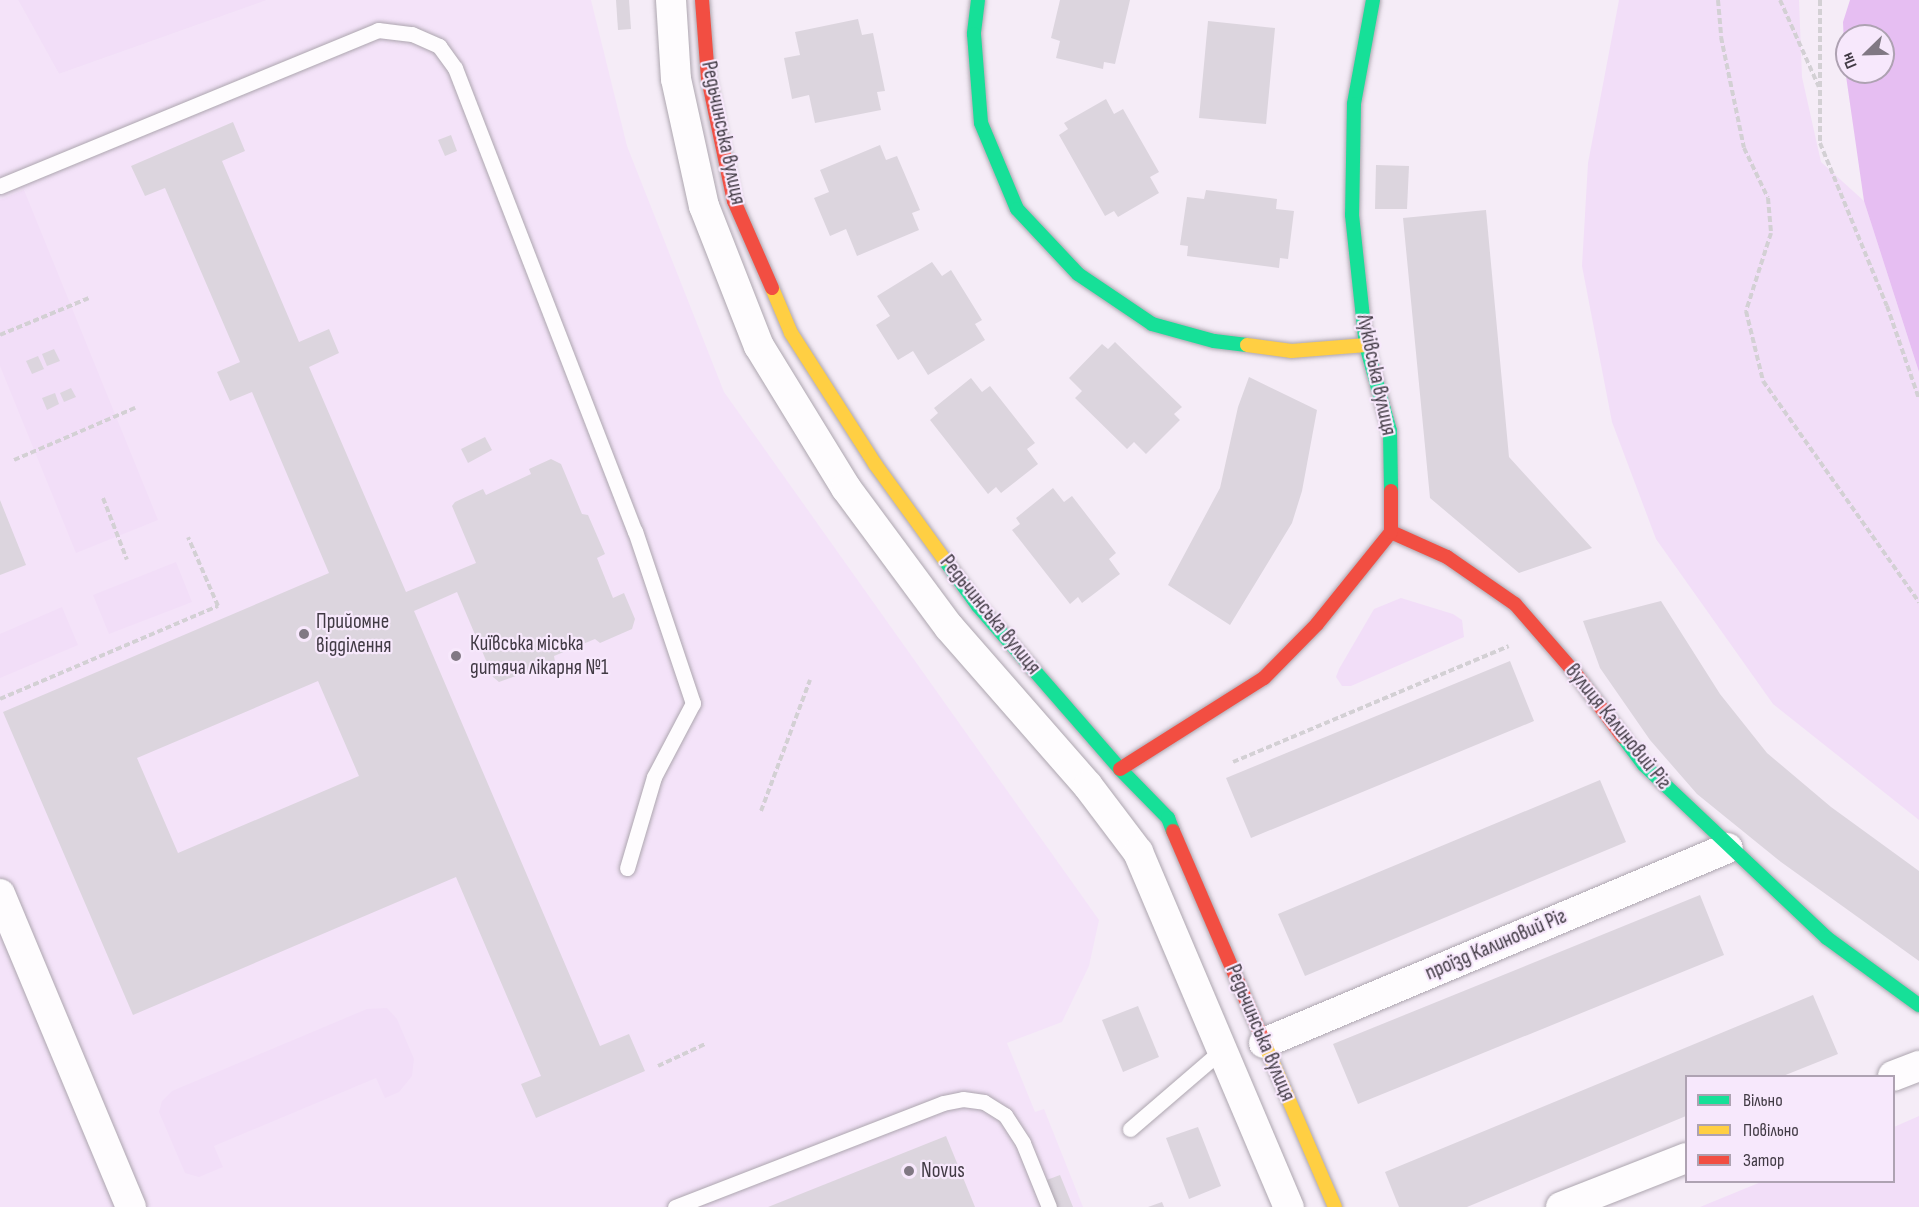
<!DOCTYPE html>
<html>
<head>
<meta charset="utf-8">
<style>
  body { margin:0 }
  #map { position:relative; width:1919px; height:1207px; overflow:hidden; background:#f5ecf7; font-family:"Sofia Sans Condensed",sans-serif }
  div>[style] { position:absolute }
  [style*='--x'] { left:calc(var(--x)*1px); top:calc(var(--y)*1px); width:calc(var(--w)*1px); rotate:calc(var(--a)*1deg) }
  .built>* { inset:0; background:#f4e3f9 }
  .green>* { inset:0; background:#f2def8 }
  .water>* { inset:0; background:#e6bef2 }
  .building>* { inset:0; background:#dcd5de }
  .path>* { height:4px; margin-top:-2px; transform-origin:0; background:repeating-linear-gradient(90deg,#d3d0d4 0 6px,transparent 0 9px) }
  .roads { filter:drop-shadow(0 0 2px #ada6af) drop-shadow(0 0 2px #ada6af) }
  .lane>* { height:15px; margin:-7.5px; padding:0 7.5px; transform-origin:7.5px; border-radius:7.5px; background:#fefcfe }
  .street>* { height:30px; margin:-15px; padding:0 15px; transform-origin:15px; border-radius:15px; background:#fefcfe }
  .fast>* { height:14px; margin:-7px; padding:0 7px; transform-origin:7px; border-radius:7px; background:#16e098 }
  .slow>* { height:14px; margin:-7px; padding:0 7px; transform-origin:7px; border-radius:7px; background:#ffcf43 }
  .jam>* { height:14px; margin:-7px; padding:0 7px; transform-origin:7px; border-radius:7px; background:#f24e42 }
  .dots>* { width:16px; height:16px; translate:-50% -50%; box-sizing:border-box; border:3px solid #f7e8fc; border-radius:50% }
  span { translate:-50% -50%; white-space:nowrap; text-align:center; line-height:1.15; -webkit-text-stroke:4.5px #f7e8fc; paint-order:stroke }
  .street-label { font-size:21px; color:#413a44 }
  .poi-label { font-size:21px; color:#413a44 }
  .left { translate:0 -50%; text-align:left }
  .legend { position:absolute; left:1685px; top:1075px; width:210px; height:108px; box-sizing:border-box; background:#f7e8fc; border:2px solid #aea2b2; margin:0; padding:8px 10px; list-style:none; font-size:18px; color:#413a44 }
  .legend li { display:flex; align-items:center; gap:12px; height:30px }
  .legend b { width:30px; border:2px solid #aea2b2 }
  .north { position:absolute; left:1835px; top:24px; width:60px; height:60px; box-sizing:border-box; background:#f7e8fc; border:2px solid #aea2b2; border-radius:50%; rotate:247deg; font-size:16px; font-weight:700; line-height:24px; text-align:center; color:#413a44 }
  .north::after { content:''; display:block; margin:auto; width:21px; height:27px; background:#807883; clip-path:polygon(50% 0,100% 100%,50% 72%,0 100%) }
</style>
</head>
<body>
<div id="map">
  <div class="built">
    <div style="clip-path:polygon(0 0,18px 0,59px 74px,267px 0,591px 0,627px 146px,724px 392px,1099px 920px,1089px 966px,1062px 1022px,1007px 1043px,1035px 1112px,1044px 1109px,1083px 1207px,0 1207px)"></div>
  </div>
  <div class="green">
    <div style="clip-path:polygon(18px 0,267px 0,59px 74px)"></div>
    <div style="clip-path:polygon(1619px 0,1799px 0,1802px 77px,1821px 162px,1864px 201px,1919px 372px,1919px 820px,1773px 704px,1656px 539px,1612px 422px,1582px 266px,1588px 163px)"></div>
    <div style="clip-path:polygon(24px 190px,158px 520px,76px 553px,0 366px,0 200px)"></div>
    <div style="clip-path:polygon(176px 562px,192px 602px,109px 634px,93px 595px)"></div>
    <div style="clip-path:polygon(1401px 598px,1453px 614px,1462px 620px,1464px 637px,1351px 686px,1342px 686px,1336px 677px,1339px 669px,1374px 609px)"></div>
    <div style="clip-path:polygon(62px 607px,78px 645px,0 678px,0 634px)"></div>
    <div style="clip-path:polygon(387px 1008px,397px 1019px,414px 1059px,412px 1076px,399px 1092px,385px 1098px,376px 1078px,214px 1146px,223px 1167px,199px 1177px,185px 1173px,159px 1112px,162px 1101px,172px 1091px,367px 1009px)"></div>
    <div style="clip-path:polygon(1919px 1116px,1919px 1207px,1700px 1207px,1761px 1182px,1894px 1182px,1894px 1127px)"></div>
  </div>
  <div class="water">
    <div style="clip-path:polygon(evenodd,1850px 0,1919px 0,1919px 372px,1864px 201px,1845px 69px,1843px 22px,1850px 0,1847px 36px,1883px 36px,1883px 72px,1847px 72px,1847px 36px)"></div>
  </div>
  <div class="building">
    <div style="clip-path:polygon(616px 0,629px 0,631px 29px,618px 30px)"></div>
    <div style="clip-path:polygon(1060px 0,1130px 0,1115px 64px,1104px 62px,1103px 69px,1056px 58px,1060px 41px,1051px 38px)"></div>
    <div style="clip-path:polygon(858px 19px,862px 35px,873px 33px,885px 91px,877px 92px,881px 110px,815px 123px,809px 95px,792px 99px,784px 58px,800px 55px,795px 32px)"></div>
    <div style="clip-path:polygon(1208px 21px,1275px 28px,1266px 124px,1199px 118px)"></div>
    <div style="clip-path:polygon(1106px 99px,1114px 114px,1123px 109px,1159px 172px,1150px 177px,1159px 193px,1118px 217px,1114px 211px,1105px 216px,1059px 135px,1068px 129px,1064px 123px)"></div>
    <div style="clip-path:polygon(evenodd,233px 122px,245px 151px,222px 161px,299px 342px,329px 329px,339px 353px,309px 367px,406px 592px,476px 563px,452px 506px,455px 502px,483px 489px,486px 495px,531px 474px,529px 469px,551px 459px,561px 464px,582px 514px,588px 515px,605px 554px,597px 558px,613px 598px,624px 593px,635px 619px,632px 629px,600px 643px,595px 639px,554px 656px,555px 662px,499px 682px,493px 677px,457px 592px,414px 611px,600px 1046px,629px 1034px,645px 1071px,536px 1118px,521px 1084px,541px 1076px,456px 877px,133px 1015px,3px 712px,329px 573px,252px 392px,230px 401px,217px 372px,240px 362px,165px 188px,145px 196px,131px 166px,233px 122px,318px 681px,359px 776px,178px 853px,137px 758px,318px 681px)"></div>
    <div style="clip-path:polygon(451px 135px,457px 151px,445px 156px,438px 140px)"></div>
    <div style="clip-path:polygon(880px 145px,886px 160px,897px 156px,920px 210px,912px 213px,919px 230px,857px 256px,846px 229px,830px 236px,814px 198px,829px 192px,820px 170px)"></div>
    <div style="clip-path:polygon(1376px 165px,1409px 166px,1407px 209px,1375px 209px)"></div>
    <div style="clip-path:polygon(1206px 190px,1277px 199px,1276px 209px,1294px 211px,1288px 259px,1280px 258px,1279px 268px,1187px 256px,1188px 246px,1180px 245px,1187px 197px,1204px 199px)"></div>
    <div style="clip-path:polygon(1486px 210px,1509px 457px,1592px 548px,1519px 573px,1430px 498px,1403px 218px)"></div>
    <div style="clip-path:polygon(932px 262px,942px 276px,951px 270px,982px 320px,975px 324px,985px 340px,928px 375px,913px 351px,898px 360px,876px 325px,890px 316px,877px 296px)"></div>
    <div style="clip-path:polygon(1115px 342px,1182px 407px,1174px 414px,1180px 420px,1146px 454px,1134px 442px,1127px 449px,1075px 398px,1082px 391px,1069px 378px,1102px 344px,1108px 349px)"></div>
    <div style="clip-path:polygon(54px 349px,60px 361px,47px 366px,42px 354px)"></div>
    <div style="clip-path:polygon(38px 356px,44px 369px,32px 374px,26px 361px)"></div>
    <div style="clip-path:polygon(1249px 377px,1317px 410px,1302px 491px,1292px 523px,1230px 625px,1168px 585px,1220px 488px,1238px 407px)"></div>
    <div style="clip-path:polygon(971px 378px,982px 392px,990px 386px,1035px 443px,1027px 449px,1038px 464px,1001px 493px,996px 487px,988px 494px,930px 420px,938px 413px,934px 408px)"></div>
    <div style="clip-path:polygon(71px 388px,76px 397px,64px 402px,60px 393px)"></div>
    <div style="clip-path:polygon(55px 393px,59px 404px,47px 410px,42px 398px)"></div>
    <div style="clip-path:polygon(485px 437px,492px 450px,468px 463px,461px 449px)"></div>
    <div style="clip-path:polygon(1053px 488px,1064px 502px,1072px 496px,1116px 553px,1109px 559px,1120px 574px,1082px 603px,1078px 597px,1070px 604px,1012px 530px,1020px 524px,1016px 518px)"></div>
    <div style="clip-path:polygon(0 500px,26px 565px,0 575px)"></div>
    <div style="clip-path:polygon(1661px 601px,1720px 694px,1767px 753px,1831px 807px,1919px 871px,1919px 961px,1781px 862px,1697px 794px,1650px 740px,1600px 668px,1583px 621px)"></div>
    <div style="clip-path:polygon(1510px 661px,1534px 721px,1251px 838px,1226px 778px)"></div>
    <div style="clip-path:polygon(1600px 780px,1626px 842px,1305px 976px,1278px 914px)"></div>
    <div style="clip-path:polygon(1700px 895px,1724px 955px,1358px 1104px,1333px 1044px)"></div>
    <div style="clip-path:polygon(1813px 995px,1838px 1054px,1783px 1076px,1686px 1076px,1686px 1116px,1467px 1207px,1399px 1207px,1385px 1172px)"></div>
    <div style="clip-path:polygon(1138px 1006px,1159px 1057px,1123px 1072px,1102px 1020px)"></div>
    <div style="clip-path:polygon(1198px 1127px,1221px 1186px,1189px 1199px,1166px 1138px)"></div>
    <div style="clip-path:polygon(946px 1136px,975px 1207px,768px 1207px)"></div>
    <div style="clip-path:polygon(1060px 1175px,1073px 1207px,1054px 1207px,1044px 1181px)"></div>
    <div style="clip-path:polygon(1162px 1202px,1164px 1207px,1148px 1207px)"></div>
  </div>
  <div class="path">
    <div style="--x:1718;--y:0;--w:37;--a:85"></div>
    <div style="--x:1721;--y:37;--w:113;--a:78.3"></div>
    <div style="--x:1744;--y:148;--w:55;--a:64.4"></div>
    <div style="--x:1768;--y:198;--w:35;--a:85"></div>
    <div style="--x:1771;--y:233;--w:82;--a:107.8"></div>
    <div style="--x:1746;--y:311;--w:72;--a:76.3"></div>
    <div style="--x:1763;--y:381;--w:271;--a:54.8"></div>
    <div style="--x:1780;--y:0;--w:95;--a:65.9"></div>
    <div style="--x:1820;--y:0;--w:143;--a:90"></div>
    <div style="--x:1820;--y:143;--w:176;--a:67.7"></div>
    <div style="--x:1887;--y:306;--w:98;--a:71"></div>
    <div style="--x:0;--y:335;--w:96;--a:-22.6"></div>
    <div style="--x:14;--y:460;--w:132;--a:-23.3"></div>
    <div style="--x:103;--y:498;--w:66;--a:68.8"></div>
    <div style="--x:0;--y:699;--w:237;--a:-23.1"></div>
    <div style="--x:218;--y:606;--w:75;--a:-113.5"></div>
    <div style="--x:1233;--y:762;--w:299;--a:-22.8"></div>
    <div style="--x:761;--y:811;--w:140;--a:-69.5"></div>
    <div style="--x:658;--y:1066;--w:52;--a:-25.1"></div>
  </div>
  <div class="roads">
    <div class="lane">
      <div style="--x:0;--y:186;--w:409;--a:-22.4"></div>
      <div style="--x:378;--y:30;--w:34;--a:7"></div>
      <div style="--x:412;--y:34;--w:30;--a:24"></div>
      <div style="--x:439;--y:46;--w:27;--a:54"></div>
      <div style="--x:455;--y:68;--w:497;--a:68.8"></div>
      <div style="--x:635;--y:531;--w:182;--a:71.4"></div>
      <div style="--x:693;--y:703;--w:84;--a:117.8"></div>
      <div style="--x:654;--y:777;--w:95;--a:106.5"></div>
      <div style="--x:1130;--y:1129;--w:121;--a:-40.7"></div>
      <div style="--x:675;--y:1207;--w:287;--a:-21.2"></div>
      <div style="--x:943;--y:1103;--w:20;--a:-11"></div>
      <div style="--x:963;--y:1099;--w:21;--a:8"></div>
      <div style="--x:984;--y:1102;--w:25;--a:32"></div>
      <div style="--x:1005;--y:1115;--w:33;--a:57"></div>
      <div style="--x:1023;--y:1143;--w:69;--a:67.9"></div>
    </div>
    <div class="street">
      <div style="--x:671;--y:0;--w:79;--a:86.4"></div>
      <div style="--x:676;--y:79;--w:130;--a:77.6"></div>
      <div style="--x:704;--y:206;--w:150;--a:68.6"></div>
      <div style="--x:759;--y:346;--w:167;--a:58.5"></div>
      <div style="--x:846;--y:488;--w:173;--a:53.5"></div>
      <div style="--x:949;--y:627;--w:211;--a:48.8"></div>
      <div style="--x:1088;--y:786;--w:83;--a:52.9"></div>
      <div style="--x:1138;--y:852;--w:386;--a:67"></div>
      <div style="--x:0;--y:894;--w:339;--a:67.3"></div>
      <div style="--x:1264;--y:1043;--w:503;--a:-22.8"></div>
      <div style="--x:1893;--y:1076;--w:28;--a:-21"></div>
      <div style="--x:1561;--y:1207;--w:134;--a:-21.4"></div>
    </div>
    <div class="fast">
      <div style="--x:978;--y:0;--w:34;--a:97"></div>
      <div style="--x:974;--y:34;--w:89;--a:85.5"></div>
      <div style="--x:981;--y:123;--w:93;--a:67.3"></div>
      <div style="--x:1017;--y:209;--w:89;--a:46.8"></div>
      <div style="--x:1078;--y:274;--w:89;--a:34"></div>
      <div style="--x:1152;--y:324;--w:64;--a:15.3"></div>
      <div style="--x:1214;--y:341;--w:33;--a:7"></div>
      <div style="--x:1373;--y:0;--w:106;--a:100.4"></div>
      <div style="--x:1354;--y:104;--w:111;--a:91"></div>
      <div style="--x:1352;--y:215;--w:131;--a:83.9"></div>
      <div style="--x:1366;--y:345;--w:89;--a:74.4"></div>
      <div style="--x:1390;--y:431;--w:60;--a:89"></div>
      <div style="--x:944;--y:559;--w:58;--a:54.1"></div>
      <div style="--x:978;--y:606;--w:216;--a:48.9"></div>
      <div style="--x:1120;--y:769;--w:69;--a:45.6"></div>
      <div style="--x:1168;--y:818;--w:14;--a:69"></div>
      <div style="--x:1623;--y:737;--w:35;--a:53"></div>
      <div style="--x:1644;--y:765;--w:252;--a:43.4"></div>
      <div style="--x:1827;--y:938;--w:114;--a:36.1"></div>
    </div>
    <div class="slow">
      <div style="--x:772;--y:288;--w:49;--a:67.1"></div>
      <div style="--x:791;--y:333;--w:156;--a:57.3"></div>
      <div style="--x:875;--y:464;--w:117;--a:54"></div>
      <div style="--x:1247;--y:345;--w:45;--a:7.6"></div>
      <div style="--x:1292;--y:351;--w:74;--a:-4.6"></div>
      <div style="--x:1263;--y:1040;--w:182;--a:66.7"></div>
    </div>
    <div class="jam">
      <div style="--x:702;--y:0;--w:78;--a:85.6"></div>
      <div style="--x:708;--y:78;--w:126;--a:78.1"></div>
      <div style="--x:734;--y:201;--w:95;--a:66.4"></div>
      <div style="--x:1391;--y:532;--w:61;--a:24.1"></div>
      <div style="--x:1447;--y:557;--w:83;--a:34.7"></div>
      <div style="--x:1515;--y:604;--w:91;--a:49"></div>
      <div style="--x:1575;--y:673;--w:80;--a:53.1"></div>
      <div style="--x:1120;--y:769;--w:170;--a:-32.3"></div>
      <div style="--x:1264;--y:678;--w:76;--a:-45.5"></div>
      <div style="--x:1317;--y:624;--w:118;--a:-51.2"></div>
      <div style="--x:1391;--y:532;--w:41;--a:-90"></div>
      <div style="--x:1173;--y:831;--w:228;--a:66.7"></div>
    </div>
  </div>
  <div class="dots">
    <div style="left:304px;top:634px;background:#807883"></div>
    <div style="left:456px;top:656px;background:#807883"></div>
    <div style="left:909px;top:1171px;background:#807883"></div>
  </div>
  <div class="street-label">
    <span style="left:723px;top:133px;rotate:78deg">Редьчинська вулиця</span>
    <span style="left:1376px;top:375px;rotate:78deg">Луківська вулиця</span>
    <span style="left:990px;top:615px;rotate:51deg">Редьчинська вулиця</span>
    <span style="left:1618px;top:727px;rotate:51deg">вулиця Калиновий Ріг</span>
    <span style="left:1496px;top:945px;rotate:-23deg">проїзд Калиновий Ріг</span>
    <span style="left:1260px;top:1033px;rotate:67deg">Редьчинська вулиця</span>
  </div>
  <div class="poi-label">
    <span class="left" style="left:316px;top:634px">Прийомне<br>відділення</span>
    <span class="left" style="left:470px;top:656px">Київська міська<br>дитяча лікарня №1</span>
    <span class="left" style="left:921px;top:1171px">Novus</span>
  </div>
  <ul class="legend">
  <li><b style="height:8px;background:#16e098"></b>Вільно</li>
  <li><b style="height:8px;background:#ffcf43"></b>Повільно</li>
  <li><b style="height:8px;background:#f24e42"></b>Затор</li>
  </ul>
  <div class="north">Пн</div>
</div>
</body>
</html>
